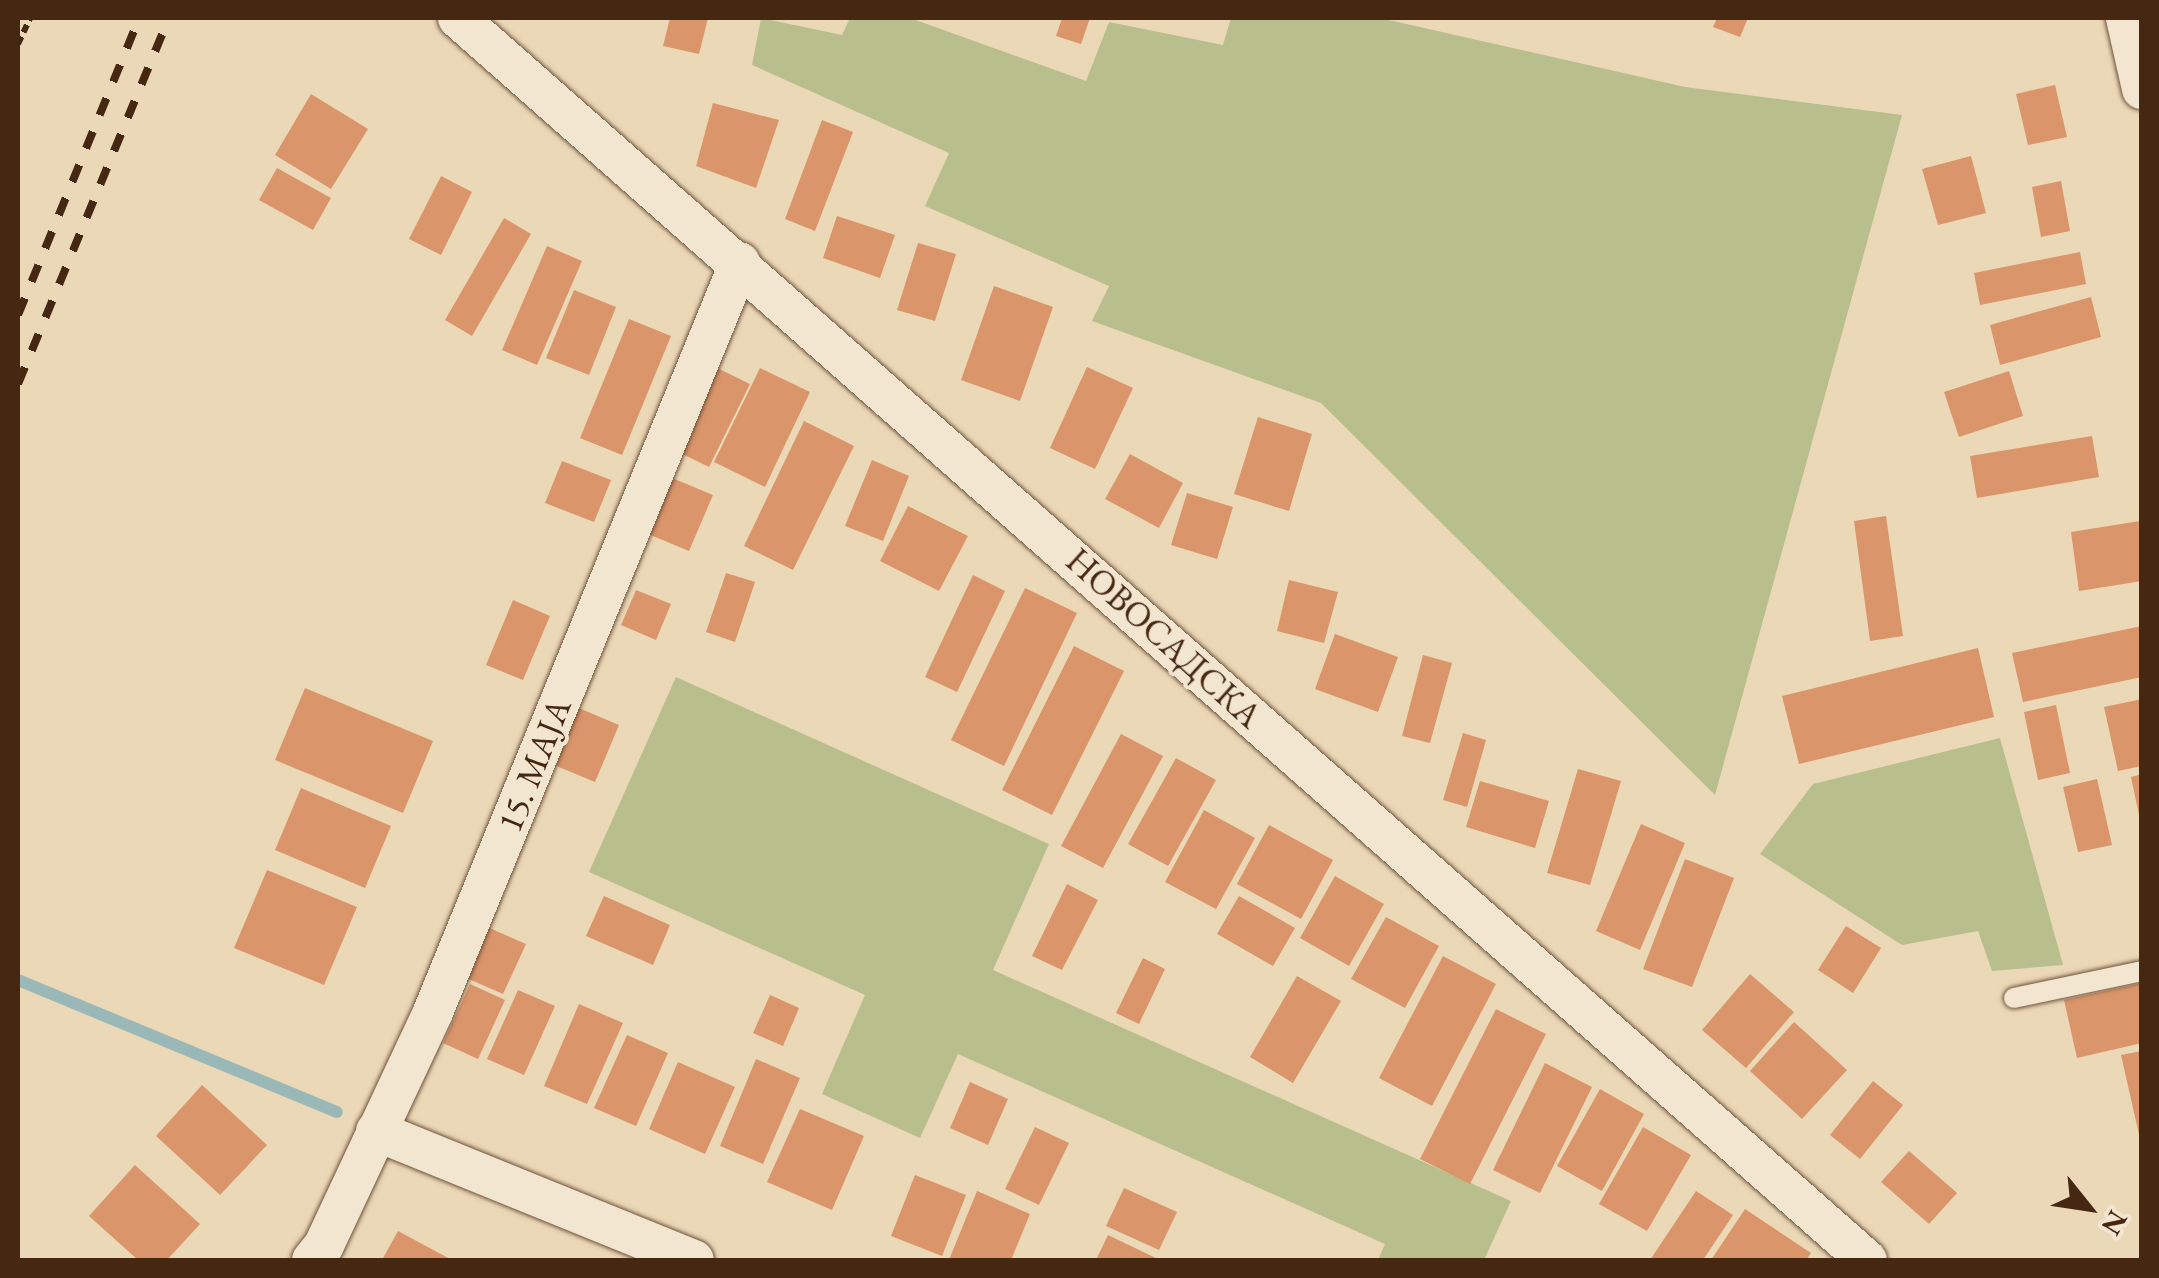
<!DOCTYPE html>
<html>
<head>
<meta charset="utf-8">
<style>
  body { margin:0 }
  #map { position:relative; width:2159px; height:1278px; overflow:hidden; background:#ebd8b7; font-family:"EB Garamond",serif }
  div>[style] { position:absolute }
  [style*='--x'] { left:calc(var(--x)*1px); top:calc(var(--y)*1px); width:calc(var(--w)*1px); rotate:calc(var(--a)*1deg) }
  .green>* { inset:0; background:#b9be8d }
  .stream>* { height:12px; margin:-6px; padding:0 6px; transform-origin:6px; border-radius:6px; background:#9bb8b8 }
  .building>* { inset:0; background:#db956b }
  .path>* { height:6px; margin-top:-3px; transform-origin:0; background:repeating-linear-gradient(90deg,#462712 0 8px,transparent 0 13px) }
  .roads { filter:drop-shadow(0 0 2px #6f533b) drop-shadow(0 0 2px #6f533b) }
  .lane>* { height:20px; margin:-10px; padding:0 10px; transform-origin:10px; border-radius:10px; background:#f2e6d0 }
  .street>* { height:40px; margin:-20px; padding:0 20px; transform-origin:20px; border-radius:20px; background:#f2e6d0 }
  .rail>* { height:8px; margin-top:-4px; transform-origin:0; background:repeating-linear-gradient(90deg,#462712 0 18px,transparent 0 36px) }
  span { translate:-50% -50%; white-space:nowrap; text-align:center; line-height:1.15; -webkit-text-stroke:8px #f2e6d0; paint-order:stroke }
  .street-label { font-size:35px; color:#462712 }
  .frame { position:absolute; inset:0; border:20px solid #462712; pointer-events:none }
  .north { position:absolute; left:2039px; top:1158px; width:100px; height:100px; -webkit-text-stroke:8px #f2e6d0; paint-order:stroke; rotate:120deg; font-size:28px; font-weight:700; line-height:40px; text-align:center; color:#462712 }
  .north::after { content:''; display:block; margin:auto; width:35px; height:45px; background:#462712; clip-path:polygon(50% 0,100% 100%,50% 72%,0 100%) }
</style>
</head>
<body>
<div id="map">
  <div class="green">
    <div style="clip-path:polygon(761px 18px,842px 35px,850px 18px,910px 18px,1086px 81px,1109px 22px,1223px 45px,1231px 18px,1380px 18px,1685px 87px,1902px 115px,1715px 795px,1321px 403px,1092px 321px,1109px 286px,925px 206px,949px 153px,752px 65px)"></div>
    <div style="clip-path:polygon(676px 677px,1049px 844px,993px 970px,1511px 1201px,1484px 1260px,1378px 1260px,1385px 1244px,958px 1054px,920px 1138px,822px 1094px,865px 995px,589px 872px)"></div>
    <div style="clip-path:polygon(2000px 738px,2063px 965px,1992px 971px,1978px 931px,1902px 945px,1760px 854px,1813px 784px)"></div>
  </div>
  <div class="stream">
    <div style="--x:18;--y:980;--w:345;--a:22.5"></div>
  </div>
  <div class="building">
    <div style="clip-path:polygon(670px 18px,708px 18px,699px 54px,663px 46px)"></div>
    <div style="clip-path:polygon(1062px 18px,1090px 18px,1081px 44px,1056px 36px)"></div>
    <div style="clip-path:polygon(1717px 18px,1748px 18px,1740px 37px,1713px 27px)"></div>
    <div style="clip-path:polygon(2055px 85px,2067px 137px,2028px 145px,2016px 94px)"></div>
    <div style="clip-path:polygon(311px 94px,368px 129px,331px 189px,275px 155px)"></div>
    <div style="clip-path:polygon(713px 103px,779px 120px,756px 188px,696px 166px)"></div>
    <div style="clip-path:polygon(822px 120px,853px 132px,815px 231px,785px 219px)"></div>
    <div style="clip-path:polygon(1971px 156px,1986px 213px,1938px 225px,1922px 169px)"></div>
    <div style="clip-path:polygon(277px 168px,331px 198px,313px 230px,259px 200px)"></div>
    <div style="clip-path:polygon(441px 176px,472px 192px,441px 255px,409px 239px)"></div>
    <div style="clip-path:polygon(2061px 181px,2070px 231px,2041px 237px,2032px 187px)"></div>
    <div style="clip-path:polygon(837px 216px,895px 235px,880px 278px,823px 258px)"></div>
    <div style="clip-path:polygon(504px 218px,531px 234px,472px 336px,445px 320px)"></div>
    <div style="clip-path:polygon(918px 243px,956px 254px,935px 321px,897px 310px)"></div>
    <div style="clip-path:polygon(547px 246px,582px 261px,537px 365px,502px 350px)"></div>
    <div style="clip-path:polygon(2080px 252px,2086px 284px,1980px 305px,1974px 273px)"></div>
    <div style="clip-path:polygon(994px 286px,1053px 307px,1020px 401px,961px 380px)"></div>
    <div style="clip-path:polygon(574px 290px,616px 307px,589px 375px,546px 358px)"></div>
    <div style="clip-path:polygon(2091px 297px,2101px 337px,2000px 365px,1990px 325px)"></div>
    <div style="clip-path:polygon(629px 319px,671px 336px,622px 455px,580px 438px)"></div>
    <div style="clip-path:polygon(711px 365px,750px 384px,709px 467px,670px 448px)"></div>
    <div style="clip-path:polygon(1087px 367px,1133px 388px,1095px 469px,1050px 448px)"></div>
    <div style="clip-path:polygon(760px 368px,810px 392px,765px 487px,714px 462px)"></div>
    <div style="clip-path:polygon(2009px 371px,2023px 416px,1959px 437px,1944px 392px)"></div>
    <div style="clip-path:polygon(1258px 417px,1312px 434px,1289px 511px,1234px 494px)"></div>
    <div style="clip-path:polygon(804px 421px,854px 446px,793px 570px,744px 546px)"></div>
    <div style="clip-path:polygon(2092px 436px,2099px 477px,1977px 498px,1970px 456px)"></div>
    <div style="clip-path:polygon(1130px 454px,1183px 483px,1159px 528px,1105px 499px)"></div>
    <div style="clip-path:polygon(872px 460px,909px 476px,883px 541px,845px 526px)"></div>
    <div style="clip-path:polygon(562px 461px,611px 480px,594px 522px,545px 503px)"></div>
    <div style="clip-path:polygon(665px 475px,713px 495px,689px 551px,641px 531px)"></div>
    <div style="clip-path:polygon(1187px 493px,1233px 507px,1217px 559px,1171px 545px)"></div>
    <div style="clip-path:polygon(908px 506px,968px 536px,939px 591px,880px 561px)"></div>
    <div style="clip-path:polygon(1886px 516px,1903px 636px,1870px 641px,1854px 521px)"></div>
    <div style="clip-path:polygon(2140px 521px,2142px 581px,2079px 591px,2071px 532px)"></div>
    <div style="clip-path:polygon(726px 573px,755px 582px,735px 642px,706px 632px)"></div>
    <div style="clip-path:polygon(973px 575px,1005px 591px,957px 692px,925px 677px)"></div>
    <div style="clip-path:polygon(1289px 580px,1338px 592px,1324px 643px,1277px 631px)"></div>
    <div style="clip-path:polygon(1025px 588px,1077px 613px,1004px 766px,951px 740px)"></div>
    <div style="clip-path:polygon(636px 590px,671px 604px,656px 640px,621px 625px)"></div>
    <div style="clip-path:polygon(513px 600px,550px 616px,523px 680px,486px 665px)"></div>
    <div style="clip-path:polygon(2142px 626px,2142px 677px,2023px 702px,2012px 653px)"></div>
    <div style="clip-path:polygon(1335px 634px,1398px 657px,1378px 712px,1315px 689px)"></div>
    <div style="clip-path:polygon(1074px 646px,1124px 671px,1052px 815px,1002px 790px)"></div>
    <div style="clip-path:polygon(1978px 648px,1994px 717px,1799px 764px,1782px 696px)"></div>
    <div style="clip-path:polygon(1423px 655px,1452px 663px,1430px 743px,1402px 736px)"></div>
    <div style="clip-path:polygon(305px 688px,433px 741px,403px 813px,275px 760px)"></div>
    <div style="clip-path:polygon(2142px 699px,2142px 766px,2118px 771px,2104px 707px)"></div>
    <div style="clip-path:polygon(567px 703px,619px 725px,595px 782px,542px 760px)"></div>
    <div style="clip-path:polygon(2056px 705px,2070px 773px,2038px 780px,2024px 712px)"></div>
    <div style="clip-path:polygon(1463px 733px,1486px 740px,1467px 807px,1443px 800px)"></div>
    <div style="clip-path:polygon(1121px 734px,1163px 756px,1103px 868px,1061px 846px)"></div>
    <div style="clip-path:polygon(1176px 758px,1216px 780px,1168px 866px,1128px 844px)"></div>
    <div style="clip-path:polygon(1578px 769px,1621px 781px,1590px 885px,1547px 873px)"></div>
    <div style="clip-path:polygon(2142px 774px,2142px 820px,2140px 820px,2131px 777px)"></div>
    <div style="clip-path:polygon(2097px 779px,2112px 845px,2078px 852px,2063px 787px)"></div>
    <div style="clip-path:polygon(1480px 781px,1549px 801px,1535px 848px,1466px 827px)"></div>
    <div style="clip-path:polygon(301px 788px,391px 826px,365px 888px,275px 850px)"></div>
    <div style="clip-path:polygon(1204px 810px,1255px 838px,1216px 909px,1165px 882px)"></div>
    <div style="clip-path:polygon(1641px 824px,1685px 843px,1640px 950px,1596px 931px)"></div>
    <div style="clip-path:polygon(1269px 825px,1333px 860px,1301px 919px,1237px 884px)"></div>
    <div style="clip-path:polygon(1685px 859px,1734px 878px,1692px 987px,1643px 969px)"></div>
    <div style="clip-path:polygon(267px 870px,357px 907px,324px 985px,234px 948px)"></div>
    <div style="clip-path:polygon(1335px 876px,1384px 904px,1349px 966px,1300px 938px)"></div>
    <div style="clip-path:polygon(1067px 884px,1098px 900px,1062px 970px,1032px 956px)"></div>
    <div style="clip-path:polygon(604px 896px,670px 925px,653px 965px,586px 936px)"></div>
    <div style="clip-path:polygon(1239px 896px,1295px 928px,1273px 966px,1217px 934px)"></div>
    <div style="clip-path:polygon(1386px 917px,1439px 946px,1405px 1008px,1351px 979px)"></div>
    <div style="clip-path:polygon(478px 923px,526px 944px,503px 994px,455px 973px)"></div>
    <div style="clip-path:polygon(1846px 926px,1881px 948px,1853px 993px,1818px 970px)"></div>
    <div style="clip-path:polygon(1443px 956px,1496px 984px,1432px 1106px,1379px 1078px)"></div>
    <div style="clip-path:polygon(1143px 958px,1165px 969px,1139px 1024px,1116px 1013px)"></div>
    <div style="clip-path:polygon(1750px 974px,1794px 1012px,1746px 1068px,1702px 1030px)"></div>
    <div style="clip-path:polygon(1297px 976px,1341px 1001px,1293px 1083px,1250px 1057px)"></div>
    <div style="clip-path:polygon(2142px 983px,2142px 1043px,2077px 1058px,2064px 1000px)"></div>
    <div style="clip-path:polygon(470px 984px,505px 1000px,478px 1059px,443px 1043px)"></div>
    <div style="clip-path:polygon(518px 990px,555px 1006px,524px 1075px,487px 1059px)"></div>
    <div style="clip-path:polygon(770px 995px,799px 1008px,783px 1046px,753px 1033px)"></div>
    <div style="clip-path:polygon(579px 1004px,623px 1023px,587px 1104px,544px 1086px)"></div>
    <div style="clip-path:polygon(1496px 1009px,1546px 1034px,1470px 1184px,1420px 1159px)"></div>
    <div style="clip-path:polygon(1794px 1022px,1847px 1070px,1802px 1119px,1750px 1071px)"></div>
    <div style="clip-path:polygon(627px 1035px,668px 1053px,636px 1126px,594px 1108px)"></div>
    <div style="clip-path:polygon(2142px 1051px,2142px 1139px,2140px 1139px,2121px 1055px)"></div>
    <div style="clip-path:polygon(756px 1059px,800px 1078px,763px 1164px,720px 1146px)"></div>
    <div style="clip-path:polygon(678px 1062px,735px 1087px,705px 1154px,649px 1129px)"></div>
    <div style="clip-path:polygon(1545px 1063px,1592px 1087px,1540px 1193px,1493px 1170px)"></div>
    <div style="clip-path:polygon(1873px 1081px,1903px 1105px,1860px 1159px,1830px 1135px)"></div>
    <div style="clip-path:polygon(970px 1082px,1008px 1099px,988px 1145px,950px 1128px)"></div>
    <div style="clip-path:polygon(202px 1085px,267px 1145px,220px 1195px,156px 1136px)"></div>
    <div style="clip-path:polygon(1600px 1089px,1644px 1114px,1602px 1191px,1557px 1166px)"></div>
    <div style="clip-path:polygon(800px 1109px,864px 1136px,832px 1210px,767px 1182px)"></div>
    <div style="clip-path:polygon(1035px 1127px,1069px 1143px,1039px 1205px,1005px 1189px)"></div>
    <div style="clip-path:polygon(1643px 1127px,1691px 1155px,1647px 1231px,1599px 1204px)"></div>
    <div style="clip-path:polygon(1909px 1151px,1957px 1193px,1929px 1224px,1881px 1182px)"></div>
    <div style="clip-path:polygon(135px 1165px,200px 1224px,167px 1260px,138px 1260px,89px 1216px)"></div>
    <div style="clip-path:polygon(915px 1175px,966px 1195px,942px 1256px,891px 1236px)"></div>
    <div style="clip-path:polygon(1124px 1188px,1177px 1212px,1159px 1250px,1106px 1226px)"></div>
    <div style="clip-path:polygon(977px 1191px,1030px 1214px,1011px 1260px,949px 1260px)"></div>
    <div style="clip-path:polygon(1696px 1191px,1733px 1215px,1703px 1260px,1650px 1260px)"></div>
    <div style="clip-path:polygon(1745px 1209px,1811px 1253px,1806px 1260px,1711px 1260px)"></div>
    <div style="clip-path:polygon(398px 1231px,452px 1260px,382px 1260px)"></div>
    <div style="clip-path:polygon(1108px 1235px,1160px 1260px,1096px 1260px)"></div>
  </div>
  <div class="path">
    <div style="--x:18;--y:44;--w:29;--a:-65"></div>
  </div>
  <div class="roads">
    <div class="lane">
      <div style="--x:2014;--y:998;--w:131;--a:-11.9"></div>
    </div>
    <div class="street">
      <div style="--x:458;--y:18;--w:1878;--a:41.4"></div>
      <div style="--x:2126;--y:18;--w:73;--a:77.3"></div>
      <div style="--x:376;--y:1131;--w:343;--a:22.1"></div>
      <div style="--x:312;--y:1260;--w:19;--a:-51"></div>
      <div style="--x:324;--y:1245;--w:257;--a:-64.9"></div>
      <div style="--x:433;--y:1012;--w:810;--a:-67.74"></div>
    </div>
  </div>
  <div class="rail">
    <div style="--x:18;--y:315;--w:321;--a:-67.8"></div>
    <div style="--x:18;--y:384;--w:396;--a:-67.6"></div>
  </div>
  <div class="street-label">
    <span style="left:1164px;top:638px;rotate:42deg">НОВОСАДСКА</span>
    <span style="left:534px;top:765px;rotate:-68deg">15. МАЈА</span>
  </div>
  <div class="frame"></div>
  <div class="north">N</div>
</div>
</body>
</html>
